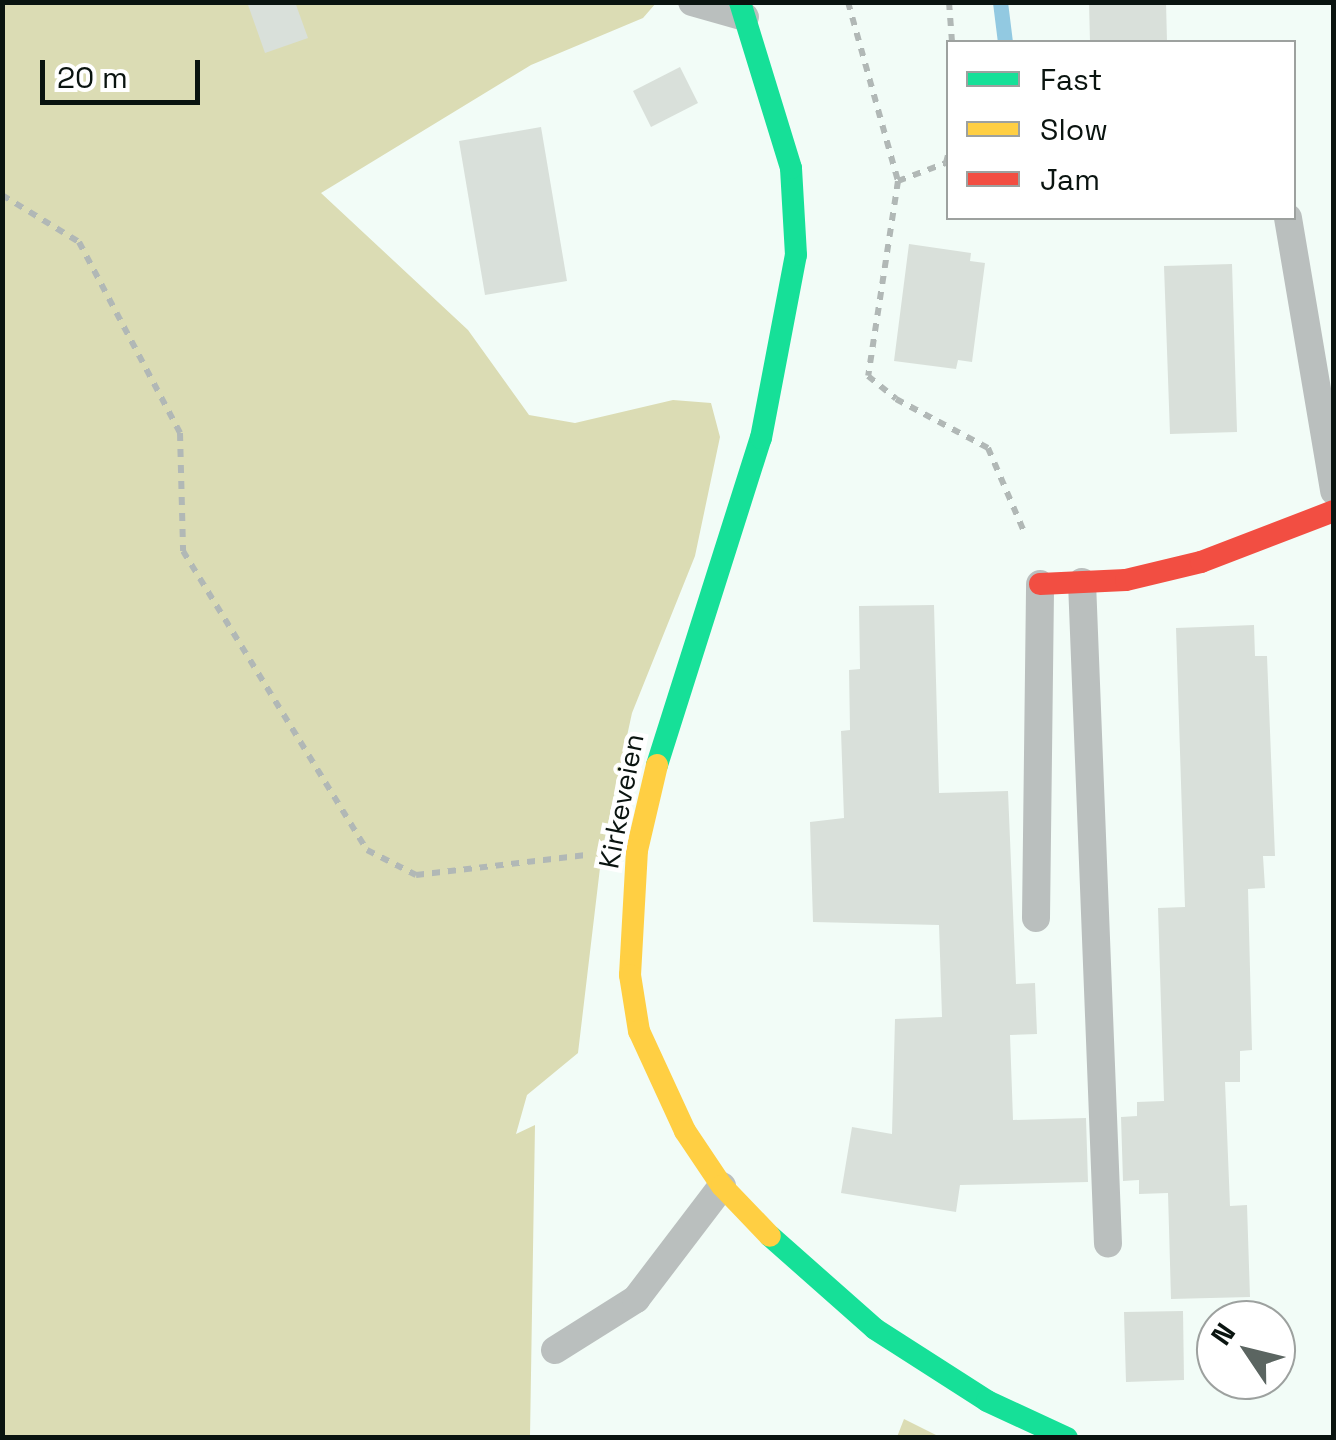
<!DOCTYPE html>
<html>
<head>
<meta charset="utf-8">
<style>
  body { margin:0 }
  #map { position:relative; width:1336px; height:1440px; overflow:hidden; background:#f2fcf7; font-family:"Space Grotesk",sans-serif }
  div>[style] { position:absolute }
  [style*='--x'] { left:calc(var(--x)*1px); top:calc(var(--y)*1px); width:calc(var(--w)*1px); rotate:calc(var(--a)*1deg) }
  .forest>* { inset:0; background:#dbdcb4 }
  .stream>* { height:15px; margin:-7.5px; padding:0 7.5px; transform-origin:7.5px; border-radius:7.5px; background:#92c9e1 }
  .building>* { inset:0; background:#d9e0da }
  .path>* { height:6px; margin-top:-3px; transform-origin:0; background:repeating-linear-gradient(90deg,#b1b8b6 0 8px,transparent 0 16px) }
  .lane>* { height:28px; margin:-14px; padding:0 14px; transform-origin:14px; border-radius:14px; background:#babfbe }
  .fast>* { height:22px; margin:-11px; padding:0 11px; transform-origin:11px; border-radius:11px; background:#16e098 }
  .slow>* { height:22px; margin:-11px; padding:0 11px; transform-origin:11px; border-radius:11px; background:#ffcf43 }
  .jam>* { height:22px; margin:-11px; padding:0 11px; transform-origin:11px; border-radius:11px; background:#f24e42 }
  span { translate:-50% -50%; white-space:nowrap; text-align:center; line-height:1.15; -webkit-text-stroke:9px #fff; paint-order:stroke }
  .street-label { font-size:28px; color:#0a1410 }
  .frame { position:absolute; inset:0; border:5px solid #0a1410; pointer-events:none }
  .legend { position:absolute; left:946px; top:40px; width:350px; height:180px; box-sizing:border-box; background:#fff; border:2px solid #9da19f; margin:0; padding:12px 18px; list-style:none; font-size:30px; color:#0a1410 }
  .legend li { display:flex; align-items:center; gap:20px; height:50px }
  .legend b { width:50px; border:2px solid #9da19f }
  .north { position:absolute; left:1196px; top:1300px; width:100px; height:100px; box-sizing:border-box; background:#fff; border:2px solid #9da19f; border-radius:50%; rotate:305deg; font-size:28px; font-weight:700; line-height:40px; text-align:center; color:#0a1410 }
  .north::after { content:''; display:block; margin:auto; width:35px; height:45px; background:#5b6561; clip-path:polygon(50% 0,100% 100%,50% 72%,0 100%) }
  .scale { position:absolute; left:40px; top:60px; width:160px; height:45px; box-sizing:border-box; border:5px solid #0a1410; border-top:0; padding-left:12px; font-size:30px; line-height:35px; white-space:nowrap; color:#0a1410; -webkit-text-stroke:8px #fff; paint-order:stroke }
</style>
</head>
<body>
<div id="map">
  <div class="forest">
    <div style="clip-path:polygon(3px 3px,656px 3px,643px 18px,531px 65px,321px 193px,468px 330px,529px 415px,575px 423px,673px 400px,711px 403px,720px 437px,695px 556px,632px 713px,602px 851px,578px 1053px,527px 1095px,516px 1134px,535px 1125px,530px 1437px,3px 1438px)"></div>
    <div style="clip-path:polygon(904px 1419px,940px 1437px,897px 1437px)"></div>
  </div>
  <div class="stream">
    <div style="--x:1000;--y:2;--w:40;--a:82.9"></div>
  </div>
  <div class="building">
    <div style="clip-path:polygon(247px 2px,295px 2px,308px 38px,265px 53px)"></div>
    <div style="clip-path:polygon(1089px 2px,1166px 2px,1167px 42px,1090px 42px)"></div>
    <div style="clip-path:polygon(680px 67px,698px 103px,651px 127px,633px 91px)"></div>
    <div style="clip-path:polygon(541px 127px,567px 281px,485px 295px,459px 141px)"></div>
    <div style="clip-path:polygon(909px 244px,971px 253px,970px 261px,985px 263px,972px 362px,958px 360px,956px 369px,894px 361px)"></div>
    <div style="clip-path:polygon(1232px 264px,1237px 432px,1170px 434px,1164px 266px)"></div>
    <div style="clip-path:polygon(934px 605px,939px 793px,1008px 791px,1016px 984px,1035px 983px,1037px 1034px,1010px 1035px,1013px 1120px,1086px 1118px,1088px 1182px,960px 1185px,956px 1212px,841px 1193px,852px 1127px,892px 1134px,895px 1019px,942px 1017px,939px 925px,813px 922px,810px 822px,844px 818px,841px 731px,850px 730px,849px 670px,860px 669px,859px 606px)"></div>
    <div style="clip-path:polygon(1254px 625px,1255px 656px,1267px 656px,1275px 856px,1263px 856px,1265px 888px,1248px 889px,1252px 1050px,1240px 1051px,1240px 1082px,1225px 1082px,1230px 1206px,1247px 1205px,1250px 1297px,1171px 1299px,1168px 1193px,1139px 1194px,1139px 1180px,1123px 1181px,1121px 1117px,1137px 1116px,1137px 1102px,1164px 1101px,1158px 908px,1185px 907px,1176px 628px)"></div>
    <div style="clip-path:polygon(1183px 1311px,1184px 1380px,1126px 1382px,1124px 1312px)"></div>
  </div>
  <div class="path">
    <div style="--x:848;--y:2;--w:186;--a:74.4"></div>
    <div style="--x:898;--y:181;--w:197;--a:98.7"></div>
    <div style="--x:868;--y:376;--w:36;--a:39"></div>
    <div style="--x:896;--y:399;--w:104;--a:28"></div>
    <div style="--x:988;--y:448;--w:94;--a:66.7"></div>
    <div style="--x:949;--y:2;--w:40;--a:85.7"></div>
    <div style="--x:898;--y:181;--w:51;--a:-20.6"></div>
    <div style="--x:946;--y:163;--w:8;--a:-76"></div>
    <div style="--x:2;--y:195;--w:90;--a:31.4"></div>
    <div style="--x:79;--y:242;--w:216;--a:62.1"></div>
    <div style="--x:180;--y:433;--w:118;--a:88.5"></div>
    <div style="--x:183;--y:551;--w:351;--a:58.4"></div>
    <div style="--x:367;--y:850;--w:55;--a:27"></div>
    <div style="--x:416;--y:875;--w:171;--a:-6.7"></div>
  </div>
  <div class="lane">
    <div style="--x:692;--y:2;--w:55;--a:15.8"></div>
    <div style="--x:1288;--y:218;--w:277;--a:80.4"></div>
    <div style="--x:1082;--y:582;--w:662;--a:87.75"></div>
    <div style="--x:1036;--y:918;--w:334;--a:-89.3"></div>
    <div style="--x:555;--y:1350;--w:96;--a:-32.2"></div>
    <div style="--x:636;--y:1299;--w:142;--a:-52.7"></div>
  </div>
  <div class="fast">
    <div style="--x:657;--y:765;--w:343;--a:-72.4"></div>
    <div style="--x:761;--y:438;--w:186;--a:-79.2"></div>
    <div style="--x:796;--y:255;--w:87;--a:-93.3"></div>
    <div style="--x:791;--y:168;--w:174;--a:-107.1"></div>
    <div style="--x:770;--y:1236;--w:140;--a:41.5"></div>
    <div style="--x:875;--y:1329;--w:133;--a:32.7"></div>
    <div style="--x:987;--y:1401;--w:88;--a:24.8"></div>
  </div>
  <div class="slow">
    <div style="--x:657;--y:765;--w:87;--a:103.2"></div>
    <div style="--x:637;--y:850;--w:125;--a:93.2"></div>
    <div style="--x:630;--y:975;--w:57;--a:80.9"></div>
    <div style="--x:639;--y:1031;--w:110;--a:65.3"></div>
    <div style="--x:685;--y:1131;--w:66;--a:56.1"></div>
    <div style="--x:722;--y:1186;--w:69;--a:46.2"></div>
  </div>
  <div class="jam">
    <div style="--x:1040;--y:584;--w:86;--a:-2.7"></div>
    <div style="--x:1126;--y:580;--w:77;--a:-13.5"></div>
    <div style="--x:1201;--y:562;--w:142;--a:-21"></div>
  </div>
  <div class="street-label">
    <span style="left:621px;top:801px;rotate:-79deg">Kirkeveien</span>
  </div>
  <div class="frame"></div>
  <ul class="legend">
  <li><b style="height:12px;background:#16e098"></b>Fast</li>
  <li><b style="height:12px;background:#ffcf43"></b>Slow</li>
  <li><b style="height:12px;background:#f24e42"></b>Jam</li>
  </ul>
  <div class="north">N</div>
  <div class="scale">20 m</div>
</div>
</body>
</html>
